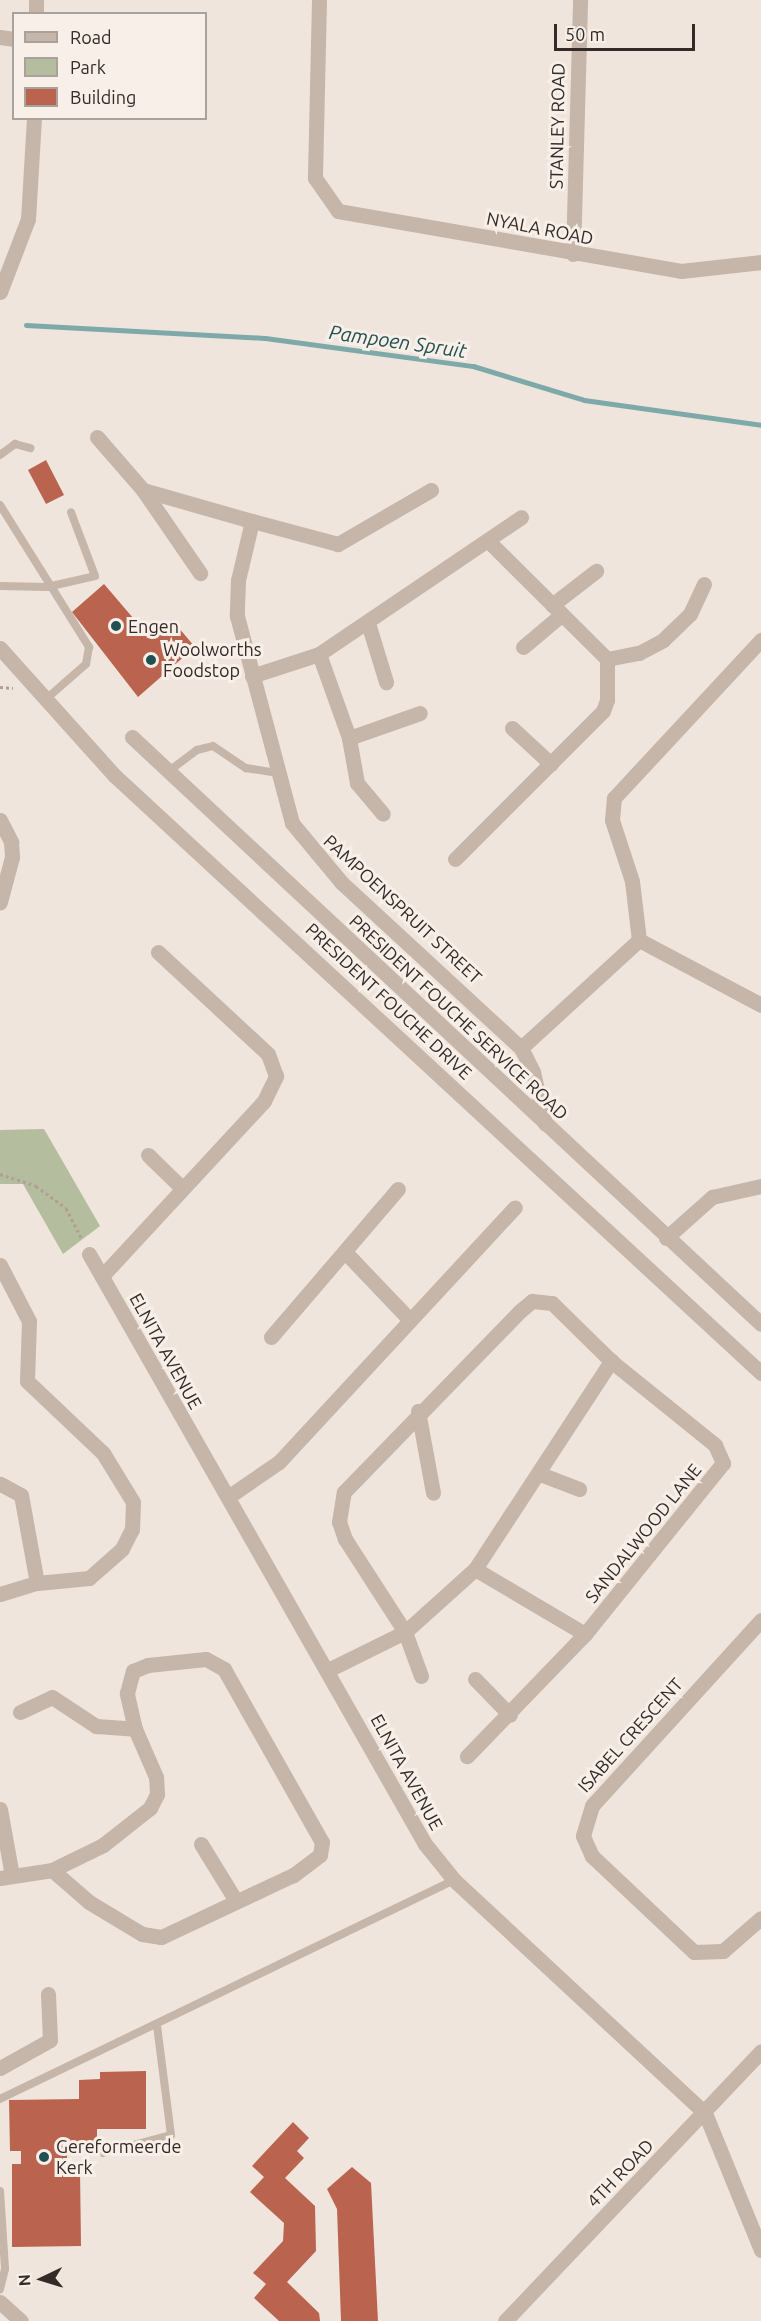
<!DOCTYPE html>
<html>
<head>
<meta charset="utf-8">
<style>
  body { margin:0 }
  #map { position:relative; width:761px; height:2321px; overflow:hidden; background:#efe5dc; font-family:Ubuntu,sans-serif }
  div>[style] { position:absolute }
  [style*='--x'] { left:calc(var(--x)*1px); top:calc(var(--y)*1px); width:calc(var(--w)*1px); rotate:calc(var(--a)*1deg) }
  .green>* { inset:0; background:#b4bd9d }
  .stream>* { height:5px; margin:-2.5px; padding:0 2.5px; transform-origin:2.5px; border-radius:2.5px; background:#7ea9a9 }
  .building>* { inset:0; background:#ba634f }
  .path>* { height:3px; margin-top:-1.5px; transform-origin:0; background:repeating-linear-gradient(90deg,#b29f93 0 3px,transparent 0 6px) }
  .service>* { height:8px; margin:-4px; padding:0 4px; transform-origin:4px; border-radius:4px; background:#c6b5a9 }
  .minor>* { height:15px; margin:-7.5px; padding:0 7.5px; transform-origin:7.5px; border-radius:7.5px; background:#c6b5a9 }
  .tertiary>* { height:15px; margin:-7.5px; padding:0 7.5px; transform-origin:7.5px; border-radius:7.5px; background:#c6b5a9 }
  .dots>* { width:16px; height:16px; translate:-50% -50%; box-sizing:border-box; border:3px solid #f7efe8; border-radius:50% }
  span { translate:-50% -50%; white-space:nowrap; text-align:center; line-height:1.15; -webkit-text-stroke:6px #f7efe8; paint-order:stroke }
  .street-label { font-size:18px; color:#342b28 }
  .poi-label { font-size:18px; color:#342b28 }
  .left { translate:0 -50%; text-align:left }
  .water-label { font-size:20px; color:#225051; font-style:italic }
  .legend { position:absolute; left:12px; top:12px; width:195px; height:108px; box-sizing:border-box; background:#f7efe8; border:2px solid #a9a19b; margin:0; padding:8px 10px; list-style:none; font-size:18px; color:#342b28 }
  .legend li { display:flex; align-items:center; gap:12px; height:30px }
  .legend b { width:30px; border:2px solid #a9a19b }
  .north { position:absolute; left:12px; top:2249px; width:60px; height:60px; -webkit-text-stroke:4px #f7efe8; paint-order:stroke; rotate:266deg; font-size:16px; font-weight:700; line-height:24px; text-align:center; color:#342b28 }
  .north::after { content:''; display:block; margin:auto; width:21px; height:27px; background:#342b28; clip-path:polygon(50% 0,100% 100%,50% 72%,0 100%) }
  .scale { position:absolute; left:554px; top:24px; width:141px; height:27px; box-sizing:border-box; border:3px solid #342b28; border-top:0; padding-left:8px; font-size:18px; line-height:21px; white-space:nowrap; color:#342b28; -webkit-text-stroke:4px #f7efe8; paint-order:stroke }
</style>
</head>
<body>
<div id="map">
  <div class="green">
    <div style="clip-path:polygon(44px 1129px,100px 1226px,63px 1254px,23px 1184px,0 1184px,0 1130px)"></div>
  </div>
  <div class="stream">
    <div style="--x:26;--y:325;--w:239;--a:3.1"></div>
    <div style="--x:265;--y:338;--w:210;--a:7.7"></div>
    <div style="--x:473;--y:366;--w:116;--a:17"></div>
    <div style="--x:584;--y:400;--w:179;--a:8"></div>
  </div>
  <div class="building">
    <div style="clip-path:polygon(46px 460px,64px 495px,46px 504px,28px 470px)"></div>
    <div style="clip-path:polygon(104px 584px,151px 639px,172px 620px,195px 647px,138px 697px,72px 612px)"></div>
    <div style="clip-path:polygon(146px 2071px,146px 2129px,97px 2129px,97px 2145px,67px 2145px,67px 2170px,80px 2170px,81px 2246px,12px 2247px,12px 2164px,21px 2164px,21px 2151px,10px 2151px,9px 2100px,79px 2099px,79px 2080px,100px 2079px,100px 2072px)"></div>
    <div style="clip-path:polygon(293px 2122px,309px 2138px,297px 2151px,304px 2158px,285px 2178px,315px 2206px,316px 2251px,287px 2282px,319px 2313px,320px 2321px,279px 2321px,254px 2298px,266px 2284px,253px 2273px,283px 2241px,284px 2223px,250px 2192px,264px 2177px,252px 2166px)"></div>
    <div style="clip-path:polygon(352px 2167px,371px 2183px,378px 2321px,341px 2321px,337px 2209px,327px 2189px)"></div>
  </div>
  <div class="path">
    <div style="--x:0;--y:687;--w:13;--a:4"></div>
    <div style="--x:0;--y:1174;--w:38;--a:18"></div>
    <div style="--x:36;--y:1186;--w:37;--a:36"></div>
    <div style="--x:66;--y:1208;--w:35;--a:63"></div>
  </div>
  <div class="service">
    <div style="--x:0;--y:455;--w:19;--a:-36"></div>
    <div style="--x:15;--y:444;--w:16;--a:15"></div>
    <div style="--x:0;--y:505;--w:168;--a:57.9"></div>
    <div style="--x:89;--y:647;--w:17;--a:100"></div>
    <div style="--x:86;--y:664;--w:55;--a:138.7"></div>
    <div style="--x:0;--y:586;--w:47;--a:1.2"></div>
    <div style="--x:47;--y:587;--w:49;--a:-12.9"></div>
    <div style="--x:95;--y:576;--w:68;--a:-110.6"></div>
    <div style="--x:169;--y:771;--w:35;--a:-37"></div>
    <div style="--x:197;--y:750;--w:16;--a:-14"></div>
    <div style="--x:213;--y:746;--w:40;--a:34"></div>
    <div style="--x:246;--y:768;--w:31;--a:9"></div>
    <div style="--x:0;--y:2099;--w:504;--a:-25.75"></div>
    <div style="--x:103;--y:2153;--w:70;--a:-14.8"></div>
    <div style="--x:171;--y:2135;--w:110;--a:-97.3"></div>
    <div style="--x:0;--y:2191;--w:78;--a:86.3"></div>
    <div style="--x:5;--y:2269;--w:21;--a:104"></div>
  </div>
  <div class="minor">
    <div style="--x:319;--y:0;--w:178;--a:91.3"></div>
    <div style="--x:315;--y:178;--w:40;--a:55.1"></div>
    <div style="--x:338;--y:211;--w:348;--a:9.9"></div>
    <div style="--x:681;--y:271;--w:81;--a:-6.4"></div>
    <div style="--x:36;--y:14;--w:14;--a:-90"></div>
    <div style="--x:0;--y:37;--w:14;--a:8"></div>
    <div style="--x:573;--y:254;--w:254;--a:-88.4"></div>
    <div style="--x:0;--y:292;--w:78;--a:-69"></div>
    <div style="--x:28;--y:219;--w:101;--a:-86.6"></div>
    <div style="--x:97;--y:437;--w:70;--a:49"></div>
    <div style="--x:143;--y:490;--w:113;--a:15.9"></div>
    <div style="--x:143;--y:490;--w:101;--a:55.5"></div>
    <div style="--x:431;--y:490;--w:108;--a:149.9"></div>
    <div style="--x:338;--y:544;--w:89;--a:-165"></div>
    <div style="--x:252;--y:521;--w:61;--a:103.3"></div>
    <div style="--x:238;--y:580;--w:36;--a:92"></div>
    <div style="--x:237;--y:616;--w:214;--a:75.1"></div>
    <div style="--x:292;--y:823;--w:78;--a:50.2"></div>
    <div style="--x:342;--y:883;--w:243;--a:42.7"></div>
    <div style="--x:521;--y:1048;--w:27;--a:63"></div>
    <div style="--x:533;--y:1072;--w:53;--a:77"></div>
    <div style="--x:552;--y:605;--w:56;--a:-37.7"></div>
    <div style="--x:368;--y:623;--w:62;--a:73"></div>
    <div style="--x:523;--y:647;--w:50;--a:-40.1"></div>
    <div style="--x:319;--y:654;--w:89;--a:70.3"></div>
    <div style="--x:349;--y:738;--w:46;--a:79.9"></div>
    <div style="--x:357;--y:783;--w:40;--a:50"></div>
    <div style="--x:607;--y:659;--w:33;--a:-11"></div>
    <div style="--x:639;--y:653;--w:27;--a:-28"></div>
    <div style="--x:663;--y:640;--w:37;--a:-44"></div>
    <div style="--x:690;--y:614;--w:33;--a:-65"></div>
    <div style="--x:252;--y:676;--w:71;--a:-18.2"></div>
    <div style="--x:319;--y:654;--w:244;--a:-34.1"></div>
    <div style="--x:512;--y:728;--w:53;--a:42.7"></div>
    <div style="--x:132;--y:737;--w:860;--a:43.02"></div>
    <div style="--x:349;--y:738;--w:75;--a:-19.4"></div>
    <div style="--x:0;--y:820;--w:25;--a:63"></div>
    <div style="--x:11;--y:842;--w:15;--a:86"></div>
    <div style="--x:12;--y:857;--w:47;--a:104.9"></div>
    <div style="--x:455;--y:859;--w:209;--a:-45"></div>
    <div style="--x:603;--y:711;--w:12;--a:-70"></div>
    <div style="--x:607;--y:700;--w:41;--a:-90"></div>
    <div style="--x:607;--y:659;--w:165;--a:-135.2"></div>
    <div style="--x:639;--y:940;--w:138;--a:28"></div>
    <div style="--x:521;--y:1048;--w:160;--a:-42.5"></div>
    <div style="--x:639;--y:940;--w:59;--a:-96.8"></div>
    <div style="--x:632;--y:881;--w:64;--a:-108.2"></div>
    <div style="--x:612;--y:820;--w:22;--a:-85"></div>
    <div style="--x:614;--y:798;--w:216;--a:-47.1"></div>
    <div style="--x:148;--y:1155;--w:46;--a:44.1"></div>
    <div style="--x:666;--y:1238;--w:62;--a:-41.7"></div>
    <div style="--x:712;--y:1197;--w:50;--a:-12.7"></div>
    <div style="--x:345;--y:1252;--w:94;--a:46.3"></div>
    <div style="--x:89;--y:1254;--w:679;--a:60.34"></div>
    <div style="--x:425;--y:1844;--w:46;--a:51.1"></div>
    <div style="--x:454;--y:1880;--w:342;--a:42.9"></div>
    <div style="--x:705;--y:2113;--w:148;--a:67.8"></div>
    <div style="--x:0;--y:1265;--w:63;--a:62.6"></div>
    <div style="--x:29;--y:1321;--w:60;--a:91.9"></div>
    <div style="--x:27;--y:1381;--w:105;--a:43.5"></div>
    <div style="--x:103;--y:1453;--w:57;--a:58.5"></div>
    <div style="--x:133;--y:1502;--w:27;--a:92"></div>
    <div style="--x:132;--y:1529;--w:22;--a:117"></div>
    <div style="--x:122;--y:1549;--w:44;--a:138.7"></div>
    <div style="--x:89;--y:1578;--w:52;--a:174.5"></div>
    <div style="--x:37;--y:1583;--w:89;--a:-100.3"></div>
    <div style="--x:21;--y:1495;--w:24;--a:-152"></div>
    <div style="--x:102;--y:1276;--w:238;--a:-47.2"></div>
    <div style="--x:264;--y:1101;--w:28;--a:-64"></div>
    <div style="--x:276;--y:1076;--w:23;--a:-110"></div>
    <div style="--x:268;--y:1054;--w:150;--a:-137.2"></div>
    <div style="--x:271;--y:1337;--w:195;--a:-49.4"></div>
    <div style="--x:418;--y:1411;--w:83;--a:79.6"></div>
    <div style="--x:540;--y:1474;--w:42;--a:21"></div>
    <div style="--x:228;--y:1497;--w:62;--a:-34.5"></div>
    <div style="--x:279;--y:1462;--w:347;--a:-47.2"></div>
    <div style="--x:475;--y:1569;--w:249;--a:-56.8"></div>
    <div style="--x:0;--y:1594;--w:39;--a:-17"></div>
    <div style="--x:761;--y:1620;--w:251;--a:132.3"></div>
    <div style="--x:592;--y:1806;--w:31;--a:107"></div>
    <div style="--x:583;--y:1836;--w:22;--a:66"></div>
    <div style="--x:592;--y:1856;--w:140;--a:43.3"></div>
    <div style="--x:694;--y:1952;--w:29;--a:-2"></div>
    <div style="--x:723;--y:1951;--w:50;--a:-41"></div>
    <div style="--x:328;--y:1670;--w:86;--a:-26.3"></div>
    <div style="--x:405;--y:1632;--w:111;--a:-122.8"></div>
    <div style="--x:345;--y:1539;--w:18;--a:-109"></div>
    <div style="--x:339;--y:1522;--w:30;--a:-81"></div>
    <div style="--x:344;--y:1492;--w:252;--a:-45.8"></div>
    <div style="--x:520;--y:1311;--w:16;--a:-40"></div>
    <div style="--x:532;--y:1301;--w:20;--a:6"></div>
    <div style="--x:552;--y:1303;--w:83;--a:44.5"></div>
    <div style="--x:611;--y:1361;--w:134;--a:38.9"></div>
    <div style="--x:715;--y:1445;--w:20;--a:66"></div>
    <div style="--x:723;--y:1463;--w:220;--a:128.9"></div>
    <div style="--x:585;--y:1634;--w:170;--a:134"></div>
    <div style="--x:421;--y:1676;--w:47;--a:-110"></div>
    <div style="--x:405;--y:1632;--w:94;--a:-42"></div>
    <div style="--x:475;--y:1569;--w:128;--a:30.6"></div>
    <div style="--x:475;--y:1679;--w:50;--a:45.8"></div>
    <div style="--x:20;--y:1712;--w:35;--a:-25"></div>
    <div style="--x:52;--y:1697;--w:53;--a:33.4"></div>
    <div style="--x:96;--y:1726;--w:39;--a:4"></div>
    <div style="--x:0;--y:1809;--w:68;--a:79.8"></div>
    <div style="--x:201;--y:1844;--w:67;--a:58.4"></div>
    <div style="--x:0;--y:1878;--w:53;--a:-8.7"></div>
    <div style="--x:52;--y:1870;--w:57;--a:-26.1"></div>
    <div style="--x:103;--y:1845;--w:60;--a:-38.2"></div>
    <div style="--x:150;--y:1808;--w:16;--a:-63"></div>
    <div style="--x:157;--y:1794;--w:17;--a:-93"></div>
    <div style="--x:156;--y:1777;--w:52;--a:-113.6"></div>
    <div style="--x:135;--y:1729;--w:37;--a:-103"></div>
    <div style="--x:127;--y:1693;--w:23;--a:-75"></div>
    <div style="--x:133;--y:1671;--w:16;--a:-22"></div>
    <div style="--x:148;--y:1665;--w:58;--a:-5.9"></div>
    <div style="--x:206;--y:1659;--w:21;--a:29"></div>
    <div style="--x:224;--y:1669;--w:199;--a:60.5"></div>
    <div style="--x:322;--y:1842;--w:13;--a:99"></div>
    <div style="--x:320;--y:1855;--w:34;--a:143"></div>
    <div style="--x:293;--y:1875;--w:146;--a:154.8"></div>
    <div style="--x:161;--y:1937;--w:19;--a:-171"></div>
    <div style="--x:142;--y:1934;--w:62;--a:-148.9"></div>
    <div style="--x:89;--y:1902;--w:49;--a:-139.1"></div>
    <div style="--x:0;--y:2068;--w:57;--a:-29.2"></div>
    <div style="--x:50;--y:2040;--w:46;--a:-92.5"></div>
    <div style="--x:0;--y:2302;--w:28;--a:42"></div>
    <div style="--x:505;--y:2321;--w:372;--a:-46.5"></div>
  </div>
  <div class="tertiary">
    <div style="--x:0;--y:648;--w:172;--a:48.1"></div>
    <div style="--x:115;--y:776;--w:880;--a:42.74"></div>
  </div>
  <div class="dots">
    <div style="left:116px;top:626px;background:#225051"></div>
    <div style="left:151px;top:660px;background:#225051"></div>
    <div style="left:44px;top:2157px;background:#225051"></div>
  </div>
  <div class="street-label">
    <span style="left:557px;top:126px;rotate:-89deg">STANLEY ROAD</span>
    <span style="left:540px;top:228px;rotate:11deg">NYALA ROAD</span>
    <span style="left:403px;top:909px;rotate:43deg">PAMPOENSPRUIT STREET</span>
    <span style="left:389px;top:1001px;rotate:43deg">PRESIDENT FOUCHE DRIVE</span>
    <span style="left:459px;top:1017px;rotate:43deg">PRESIDENT FOUCHE SERVICE ROAD</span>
    <span style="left:166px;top:1351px;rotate:61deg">ELNITA AVENUE</span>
    <span style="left:643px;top:1533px;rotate:-51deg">SANDALWOOD LANE</span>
    <span style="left:630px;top:1735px;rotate:-48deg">ISABEL CRESCENT</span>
    <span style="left:407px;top:1772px;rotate:61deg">ELNITA AVENUE</span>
    <span style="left:620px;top:2173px;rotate:-46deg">4TH ROAD</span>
  </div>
  <div class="poi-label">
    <span class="left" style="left:128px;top:626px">Engen</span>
    <span class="left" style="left:163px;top:660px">Woolworths<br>Foodstop</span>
    <span class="left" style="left:56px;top:2157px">Gereformeerde<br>Kerk</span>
  </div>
  <div class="water-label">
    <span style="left:398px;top:341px;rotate:8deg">Pampoen Spruit</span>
  </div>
  <ul class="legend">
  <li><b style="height:8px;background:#c6b5a9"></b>Road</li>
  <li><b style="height:16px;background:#b4bd9d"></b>Park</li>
  <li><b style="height:16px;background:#ba634f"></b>Building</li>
  </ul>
  <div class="north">N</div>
  <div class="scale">50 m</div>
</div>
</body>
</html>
